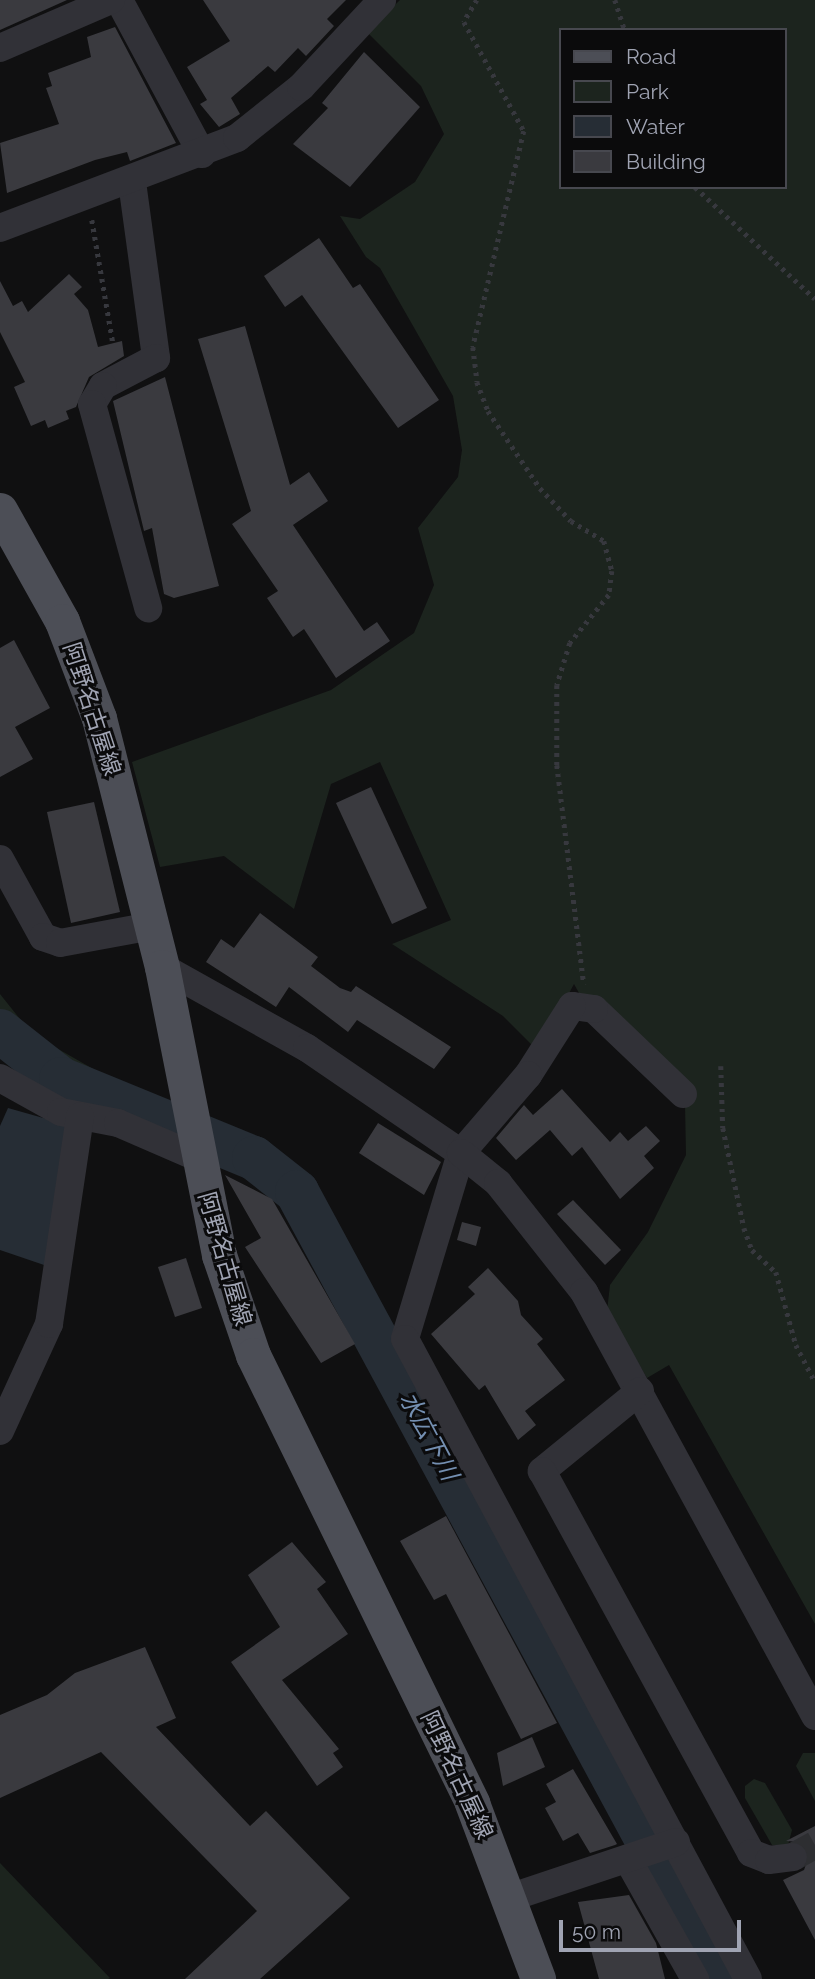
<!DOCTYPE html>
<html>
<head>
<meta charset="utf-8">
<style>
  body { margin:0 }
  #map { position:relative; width:815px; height:1979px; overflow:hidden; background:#101011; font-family:Raleway,"Noto Sans JP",sans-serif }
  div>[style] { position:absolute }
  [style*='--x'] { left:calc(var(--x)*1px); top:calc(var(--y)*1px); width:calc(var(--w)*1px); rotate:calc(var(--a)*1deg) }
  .green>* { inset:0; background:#1c241e }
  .water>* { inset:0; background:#262d35 }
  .river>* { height:44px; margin:-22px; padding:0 22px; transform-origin:22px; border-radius:22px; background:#262d35 }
  .building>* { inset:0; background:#3a3a3f }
  .minor-tunnel>* { height:28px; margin-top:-14px; transform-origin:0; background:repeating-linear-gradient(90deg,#2d2e31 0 28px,transparent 0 42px) }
  .path>* { height:4.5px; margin-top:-2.25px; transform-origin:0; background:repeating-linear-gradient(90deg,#37383e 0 3.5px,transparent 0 8.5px) }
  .minor>* { height:28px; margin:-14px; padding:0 14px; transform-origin:14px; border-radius:14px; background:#313137 }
  .major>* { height:35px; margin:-17.5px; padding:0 17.5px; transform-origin:17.5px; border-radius:17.5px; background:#4c4e56 }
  span { translate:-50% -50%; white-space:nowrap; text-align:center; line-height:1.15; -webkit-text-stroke:6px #0b0b0c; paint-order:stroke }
  .street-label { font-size:23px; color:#a0a4b3 }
  .water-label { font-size:24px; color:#748fb1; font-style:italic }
  .legend { position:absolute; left:559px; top:28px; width:228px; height:161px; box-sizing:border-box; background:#0b0b0c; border:2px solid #47484f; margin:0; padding:9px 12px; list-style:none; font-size:21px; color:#a0a4b3 }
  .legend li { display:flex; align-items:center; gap:14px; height:35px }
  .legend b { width:35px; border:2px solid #47484f }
  .scale { position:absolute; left:559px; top:1920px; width:182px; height:32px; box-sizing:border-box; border:4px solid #a0a4b3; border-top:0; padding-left:9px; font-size:21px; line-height:24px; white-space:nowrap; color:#a0a4b3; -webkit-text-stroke:5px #0b0b0c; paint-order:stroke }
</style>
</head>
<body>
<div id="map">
  <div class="green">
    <div style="clip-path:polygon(evenodd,400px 0,815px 0,815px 1624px,669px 1365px,647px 1378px,607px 1311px,610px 1285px,648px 1232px,686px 1155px,685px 1104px,596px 997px,579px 993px,574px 984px,538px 1051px,503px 1016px,392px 944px,451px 920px,380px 762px,331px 784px,294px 909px,224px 856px,160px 867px,132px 762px,331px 690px,414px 633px,434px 585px,418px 528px,458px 477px,462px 450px,453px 396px,380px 268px,366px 257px,340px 216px,360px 219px,415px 182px,444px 134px,421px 86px,367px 32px,400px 0,561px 30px,785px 30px,785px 187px,561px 187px,561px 30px)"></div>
    <div style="clip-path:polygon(0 994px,32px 1034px,102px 1074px,171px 1102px,174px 1121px,94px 1086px,23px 1045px,0 1024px)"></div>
    <div style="clip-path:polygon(803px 1753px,815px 1753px,815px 1801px,796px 1766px)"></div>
    <div style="clip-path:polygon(754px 1779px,765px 1783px,792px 1830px,788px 1845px,772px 1845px,745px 1798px,745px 1786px)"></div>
    <div style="clip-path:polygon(0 1863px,110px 1978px,108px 1979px,0 1979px)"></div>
  </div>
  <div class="water">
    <div style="clip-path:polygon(8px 1108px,68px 1125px,47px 1266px,0 1250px,0 1126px)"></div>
  </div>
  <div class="river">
    <div style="--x:0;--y:1031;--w:78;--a:38.2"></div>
    <div style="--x:61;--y:1079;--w:209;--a:22.3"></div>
    <div style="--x:254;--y:1158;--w:55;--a:38.3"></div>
    <div style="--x:297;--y:1192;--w:894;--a:61.63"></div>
  </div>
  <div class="building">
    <div style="clip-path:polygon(0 0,67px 0,0 30px)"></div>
    <div style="clip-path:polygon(203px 0,346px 0,327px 19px,334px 26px,306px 56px,298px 48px,275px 72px,268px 66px,231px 98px,240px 114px,219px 127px,200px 104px,207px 100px,187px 67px,230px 41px)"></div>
    <div style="clip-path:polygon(115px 27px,176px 143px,130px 161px,127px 152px,95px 160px,7px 193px,0 143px,59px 124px,46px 88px,52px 86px,48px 73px,91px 57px,87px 37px)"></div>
    <div style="clip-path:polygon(364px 52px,420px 107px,350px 187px,293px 144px,328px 108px,322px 103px)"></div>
    <div style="clip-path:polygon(319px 238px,353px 288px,360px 284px,439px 400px,398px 428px,302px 295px,285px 307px,264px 276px)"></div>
    <div style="clip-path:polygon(69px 274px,82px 287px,74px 294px,88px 310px,98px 347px,122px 341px,124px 356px,89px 377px,76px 407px,66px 411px,69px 419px,48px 428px,45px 420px,31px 426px,14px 387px,25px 382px,0 332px,0 281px,13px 306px,22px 301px,28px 312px)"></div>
    <div style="clip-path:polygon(245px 326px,290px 485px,309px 472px,328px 501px,293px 525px,364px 631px,377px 622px,390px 641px,336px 678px,304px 629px,293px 637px,267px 598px,278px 591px,232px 524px,251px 511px,198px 339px)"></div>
    <div style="clip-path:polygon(165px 377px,219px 586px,174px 598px,164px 594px,152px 528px,144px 531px,113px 401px)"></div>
    <div style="clip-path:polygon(14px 640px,50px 708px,15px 727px,33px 759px,0 777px,0 648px)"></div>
    <div style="clip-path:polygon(371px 787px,427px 908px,392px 924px,336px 803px)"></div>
    <div style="clip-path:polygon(94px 802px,120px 912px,71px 923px,47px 812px)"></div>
    <div style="clip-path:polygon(260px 913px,318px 957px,311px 966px,340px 988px,351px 992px,356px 986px,451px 1047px,434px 1069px,357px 1020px,348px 1032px,289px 987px,276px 1007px,206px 962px,221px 939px,234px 948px)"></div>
    <div style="clip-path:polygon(562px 1089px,610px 1142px,620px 1132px,628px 1141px,646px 1126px,660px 1141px,644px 1156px,654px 1168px,620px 1199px,582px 1147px,572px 1156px,550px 1130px,516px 1160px,496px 1138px,524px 1105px,533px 1115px)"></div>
    <div style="clip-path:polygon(378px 1123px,441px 1162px,424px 1195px,359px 1153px)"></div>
    <div style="clip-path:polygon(225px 1175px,272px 1199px,355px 1344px,321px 1363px,245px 1247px,261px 1238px)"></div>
    <div style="clip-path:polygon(573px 1200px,621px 1250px,605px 1265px,557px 1214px)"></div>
    <div style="clip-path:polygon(462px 1222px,481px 1227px,476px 1246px,457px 1240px)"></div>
    <div style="clip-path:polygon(186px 1258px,202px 1308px,175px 1317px,158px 1267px)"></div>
    <div style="clip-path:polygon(488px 1268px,518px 1301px,521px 1315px,543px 1339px,537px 1344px,565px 1380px,525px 1411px,536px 1425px,518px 1440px,485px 1385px,479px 1390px,431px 1334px,475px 1294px,468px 1287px)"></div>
    <div style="clip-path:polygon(446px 1516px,557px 1723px,521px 1739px,446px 1594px,434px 1600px,400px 1541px)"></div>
    <div style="clip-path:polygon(292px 1542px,326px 1582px,317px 1589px,348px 1634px,282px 1680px,339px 1749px,333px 1753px,343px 1767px,317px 1786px,231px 1662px,280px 1627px,248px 1575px)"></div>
    <div style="clip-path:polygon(145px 1647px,176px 1718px,156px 1727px,250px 1826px,266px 1811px,350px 1898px,260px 1979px,185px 1979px,257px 1911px,101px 1752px,0 1798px,0 1715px,47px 1695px,75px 1673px)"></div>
    <div style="clip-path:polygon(532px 1737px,545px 1767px,503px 1786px,497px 1753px)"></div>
    <div style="clip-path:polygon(573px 1769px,617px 1844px,615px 1845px,590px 1853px,578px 1833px,563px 1841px,545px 1808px,556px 1802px,546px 1784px)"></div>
    <div style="clip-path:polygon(815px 1826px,815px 1940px,783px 1880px,804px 1870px,809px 1856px,800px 1842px,786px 1841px)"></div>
    <div style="clip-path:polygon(629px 1895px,656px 1943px,665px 1979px,599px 1979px,578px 1902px)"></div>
  </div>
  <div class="minor-tunnel">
    <div style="--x:793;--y:1857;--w:25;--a:-29"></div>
  </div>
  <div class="path">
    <div style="--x:477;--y:0;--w:26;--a:121"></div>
    <div style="--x:464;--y:22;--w:124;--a:61.2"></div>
    <div style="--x:524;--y:131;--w:222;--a:103.3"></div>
    <div style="--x:473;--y:347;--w:35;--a:83"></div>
    <div style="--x:477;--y:382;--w:31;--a:69"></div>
    <div style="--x:488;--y:411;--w:93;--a:56"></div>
    <div style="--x:540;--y:488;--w:45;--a:46.8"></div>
    <div style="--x:571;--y:521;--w:39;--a:31"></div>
    <div style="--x:604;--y:541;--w:31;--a:75"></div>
    <div style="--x:612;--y:571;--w:24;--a:97"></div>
    <div style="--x:609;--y:595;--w:62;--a:129.1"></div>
    <div style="--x:570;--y:643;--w:44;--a:107.2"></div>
    <div style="--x:557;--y:685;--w:80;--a:90"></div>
    <div style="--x:557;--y:765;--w:221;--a:83"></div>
    <div style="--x:615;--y:0;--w:32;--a:72"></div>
    <div style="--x:695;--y:187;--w:164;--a:43"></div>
    <div style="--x:92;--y:220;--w:125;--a:80.3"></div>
    <div style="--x:721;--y:1066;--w:62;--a:88.2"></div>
    <div style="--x:723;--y:1128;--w:102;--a:78.1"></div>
    <div style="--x:744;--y:1228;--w:23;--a:70"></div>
    <div style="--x:752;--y:1250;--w:33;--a:43"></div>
    <div style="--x:776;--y:1272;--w:76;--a:74.7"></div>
    <div style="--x:796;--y:1345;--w:42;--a:62.8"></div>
  </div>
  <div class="minor">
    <div style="--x:119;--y:0;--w:175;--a:61.7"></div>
    <div style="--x:0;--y:48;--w:121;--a:-23.4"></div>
    <div style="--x:132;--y:182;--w:178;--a:82.2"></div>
    <div style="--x:156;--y:358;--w:60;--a:152.2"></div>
    <div style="--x:103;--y:386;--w:21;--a:121"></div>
    <div style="--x:92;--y:404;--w:212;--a:74.6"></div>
    <div style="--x:0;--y:228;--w:254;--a:-20.8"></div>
    <div style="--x:237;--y:138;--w:82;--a:-38.6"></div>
    <div style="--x:301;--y:87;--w:119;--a:-47"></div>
    <div style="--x:0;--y:859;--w:89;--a:61.1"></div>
    <div style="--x:43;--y:937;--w:18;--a:19"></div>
    <div style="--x:60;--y:943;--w:94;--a:-10.5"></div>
    <div style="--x:162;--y:967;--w:166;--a:29.2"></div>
    <div style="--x:307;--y:1048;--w:186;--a:34.3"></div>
    <div style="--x:461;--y:1153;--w:194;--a:106.8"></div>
    <div style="--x:405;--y:1339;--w:726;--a:61.81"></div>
    <div style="--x:0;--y:1078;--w:70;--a:29.1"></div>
    <div style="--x:61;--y:1112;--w:58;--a:10.9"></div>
    <div style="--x:118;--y:1123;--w:86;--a:23.3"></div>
    <div style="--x:683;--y:1094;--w:123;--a:-136.3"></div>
    <div style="--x:594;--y:1009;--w:22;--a:-172"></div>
    <div style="--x:572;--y:1006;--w:82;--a:122.5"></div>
    <div style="--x:528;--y:1075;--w:103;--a:130.7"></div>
    <div style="--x:461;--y:1153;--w:48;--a:39"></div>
    <div style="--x:498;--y:1183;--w:139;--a:51.7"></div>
    <div style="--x:584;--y:1292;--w:483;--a:61.4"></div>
    <div style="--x:640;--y:1391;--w:127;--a:140.8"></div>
    <div style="--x:542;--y:1471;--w:435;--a:61.3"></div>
    <div style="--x:751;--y:1853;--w:19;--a:21"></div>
    <div style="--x:769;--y:1860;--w:24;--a:-7"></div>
    <div style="--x:0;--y:1431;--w:118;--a:-65.4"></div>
    <div style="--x:49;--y:1324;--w:210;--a:-81.5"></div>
    <div style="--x:628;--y:1860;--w:137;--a:60.6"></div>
    <div style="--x:512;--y:1897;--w:173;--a:-18.5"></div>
  </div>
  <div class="major">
    <div style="--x:0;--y:510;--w:127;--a:60.8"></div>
    <div style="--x:62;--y:621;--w:104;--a:69.1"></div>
    <div style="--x:99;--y:718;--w:257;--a:75.8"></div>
    <div style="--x:162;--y:967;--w:294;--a:78.8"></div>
    <div style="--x:219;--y:1255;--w:106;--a:71.2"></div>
    <div style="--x:253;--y:1355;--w:499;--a:63.9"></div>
    <div style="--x:472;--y:1803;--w:188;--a:69.4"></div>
  </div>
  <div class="street-label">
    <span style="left:92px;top:709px;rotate:72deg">阿野名古屋線</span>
    <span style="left:225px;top:1259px;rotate:74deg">阿野名古屋線</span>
    <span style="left:457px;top:1775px;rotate:65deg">阿野名古屋線</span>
  </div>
  <div class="water-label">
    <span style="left:429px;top:1436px;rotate:62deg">水広下川</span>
  </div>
  <ul class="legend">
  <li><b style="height:9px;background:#4c4e56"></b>Road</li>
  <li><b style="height:19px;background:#1c241e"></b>Park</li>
  <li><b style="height:19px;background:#262d35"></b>Water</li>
  <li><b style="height:19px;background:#3a3a3f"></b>Building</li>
  </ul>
  <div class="scale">50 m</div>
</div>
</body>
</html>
